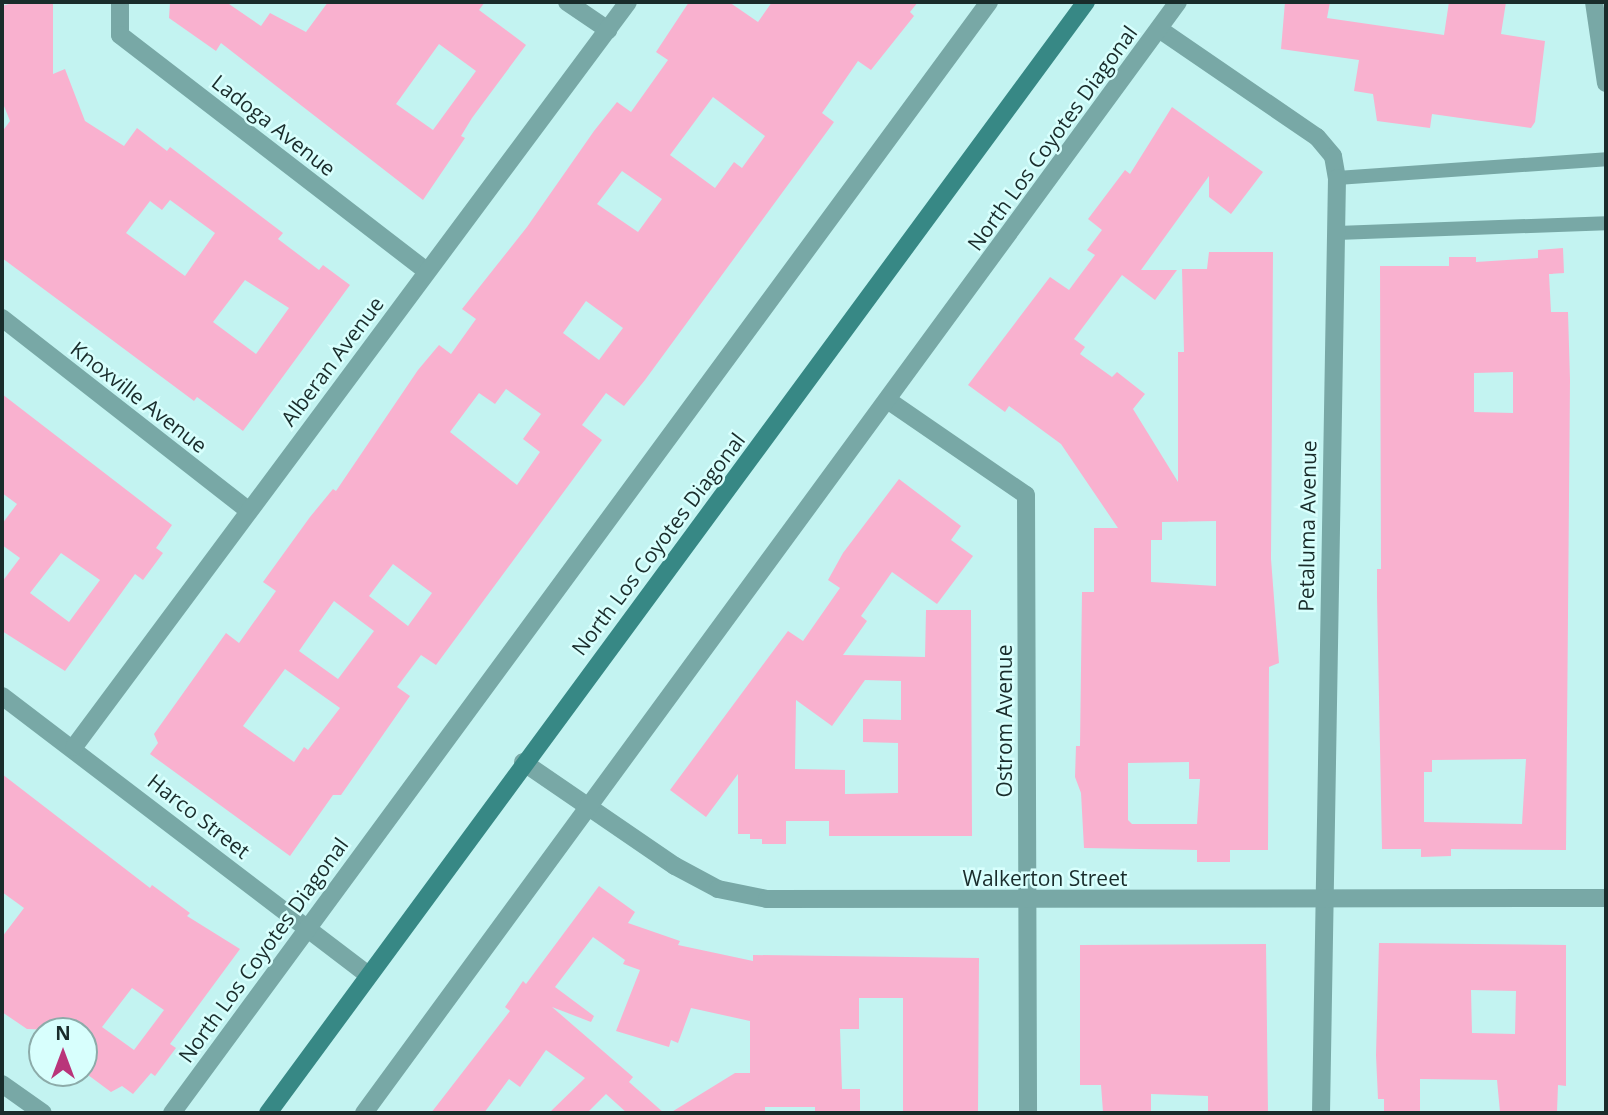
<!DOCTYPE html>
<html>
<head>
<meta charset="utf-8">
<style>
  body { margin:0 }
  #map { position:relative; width:1608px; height:1115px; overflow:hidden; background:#c3f3f1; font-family:"Open Sans",sans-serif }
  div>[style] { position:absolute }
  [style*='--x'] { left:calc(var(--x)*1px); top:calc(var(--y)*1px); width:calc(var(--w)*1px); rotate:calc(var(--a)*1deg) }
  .building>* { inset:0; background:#f9b1cf }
  .lane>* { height:14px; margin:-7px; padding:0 7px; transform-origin:7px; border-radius:7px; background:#78a8a6 }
  .street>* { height:18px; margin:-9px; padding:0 9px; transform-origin:9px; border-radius:9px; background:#78a8a6 }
  .secondary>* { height:18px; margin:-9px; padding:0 9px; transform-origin:9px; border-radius:9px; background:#378885 }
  span { translate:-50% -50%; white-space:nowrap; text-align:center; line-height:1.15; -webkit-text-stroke:5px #d8fffd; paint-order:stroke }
  .street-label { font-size:21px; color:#192c2b }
  .frame { position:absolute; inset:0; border:4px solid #192c2b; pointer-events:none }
  .north { position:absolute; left:28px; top:1017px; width:70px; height:70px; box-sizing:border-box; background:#d8fffd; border:2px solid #8caba9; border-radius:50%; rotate:0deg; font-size:19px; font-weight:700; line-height:28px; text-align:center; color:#192c2b }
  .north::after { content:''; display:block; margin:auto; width:24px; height:32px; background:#b9357a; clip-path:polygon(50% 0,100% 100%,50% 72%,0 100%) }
</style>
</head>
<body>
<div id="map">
  <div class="building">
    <div style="clip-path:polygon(evenodd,170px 2px,226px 2px,261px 26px,270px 13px,306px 32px,328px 2px,485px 2px,479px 10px,526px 45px,472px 118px,461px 136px,465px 138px,423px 200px,221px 43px,216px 51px,169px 18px,170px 2px,439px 44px,476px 71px,433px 130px,396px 104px,439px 44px)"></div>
    <div style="clip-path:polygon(evenodd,689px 2px,729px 2px,758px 22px,772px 2px,918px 2px,910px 12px,914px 16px,871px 70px,858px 61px,822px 113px,834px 122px,645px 380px,624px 406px,606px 393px,582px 425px,602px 440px,436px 665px,421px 655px,397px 687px,410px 696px,341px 795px,333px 795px,290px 856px,150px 754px,158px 743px,154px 734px,226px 633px,239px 643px,276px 591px,263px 582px,310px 517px,333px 489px,336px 491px,418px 370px,439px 345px,451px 354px,476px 319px,462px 309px,527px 227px,594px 131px,617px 102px,631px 112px,668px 60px,656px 52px,689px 2px,713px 97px,765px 136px,742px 168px,734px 162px,715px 188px,670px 155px,713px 97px,689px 2px,622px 171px,662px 199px,638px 232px,597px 204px,622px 171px,689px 2px,586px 301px,623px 328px,599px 360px,563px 333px,586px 301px,689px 2px,506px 389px,541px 414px,523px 439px,540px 452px,517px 485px,450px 432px,479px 393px,495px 404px,506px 389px,689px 2px,393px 564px,432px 593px,408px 626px,369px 596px,393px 564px,689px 2px,334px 601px,374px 631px,338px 679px,299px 651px,334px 601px,689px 2px,285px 669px,340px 708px,308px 750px,304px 747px,294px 762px,243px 726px,285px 669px)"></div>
    <div style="clip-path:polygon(1285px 2px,1330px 2px,1327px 18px,1444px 35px,1449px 2px,1506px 2px,1501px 34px,1545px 41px,1535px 122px,1531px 128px,1432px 114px,1430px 128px,1377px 121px,1373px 94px,1354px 91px,1359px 60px,1281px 49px)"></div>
    <div style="clip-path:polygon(evenodd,9px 4px,53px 4px,53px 74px,65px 69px,85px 121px,124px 146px,137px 128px,167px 151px,170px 147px,283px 233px,278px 239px,319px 270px,323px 265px,350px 285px,243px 431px,197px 397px,194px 401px,2px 258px,2px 132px,10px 121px,2px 101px,2px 6px,9px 4px,170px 200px,215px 233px,185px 276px,126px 233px,150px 201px,162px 210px,170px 200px,9px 4px,245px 280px,289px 308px,256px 354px,213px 322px,245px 280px)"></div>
    <div style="clip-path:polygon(evenodd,1172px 107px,1263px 172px,1231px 214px,1209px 197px,1209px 176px,1141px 270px,1177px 270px,1155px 300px,1122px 275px,1074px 339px,1085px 347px,1080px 354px,1112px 377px,1117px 372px,1145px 394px,1133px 409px,1178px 482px,1178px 352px,1184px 352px,1182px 269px,1207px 269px,1209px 252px,1273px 252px,1271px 559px,1279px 663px,1269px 667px,1268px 850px,1230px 850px,1230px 862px,1197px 862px,1197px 850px,1084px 848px,1081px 793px,1075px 777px,1076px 746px,1080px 746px,1082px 592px,1094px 592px,1094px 528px,1118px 528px,1061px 444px,1009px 406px,1005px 412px,968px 385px,1050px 277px,1069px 290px,1095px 255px,1087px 250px,1102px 230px,1088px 219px,1125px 170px,1130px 174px,1172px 107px,1216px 521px,1216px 586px,1151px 582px,1151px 540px,1162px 540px,1162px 522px,1216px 521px,1172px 107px,1189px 762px,1189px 779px,1200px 779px,1197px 824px,1132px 824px,1128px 820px,1128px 763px,1189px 762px)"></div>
    <div style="clip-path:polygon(evenodd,1563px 248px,1564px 273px,1549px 274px,1551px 312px,1568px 312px,1570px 380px,1566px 850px,1451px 849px,1451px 856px,1421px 857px,1421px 849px,1382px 849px,1377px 597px,1377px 569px,1381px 569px,1380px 266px,1449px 266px,1449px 257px,1476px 257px,1476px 262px,1538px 258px,1538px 250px,1563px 248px,1513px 372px,1513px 413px,1474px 412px,1474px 373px,1513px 372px,1563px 248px,1526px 759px,1522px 824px,1424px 822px,1424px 772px,1432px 772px,1432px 760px,1526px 759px)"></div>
    <div style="clip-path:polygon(evenodd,2px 394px,172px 525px,156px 548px,163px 553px,143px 580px,135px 574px,65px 671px,2px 631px,2px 582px,20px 558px,2px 545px,2px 524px,17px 504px,2px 493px,2px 394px,61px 553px,100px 580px,69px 622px,30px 593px,61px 553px)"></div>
    <div style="clip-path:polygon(evenodd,899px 479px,961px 526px,951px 540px,973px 556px,937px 604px,892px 572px,861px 616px,867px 621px,843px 655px,925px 657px,926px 610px,971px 610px,972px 836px,829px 836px,829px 821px,786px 821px,786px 844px,762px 844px,762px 839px,750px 839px,750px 834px,738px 834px,738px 774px,706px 817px,670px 790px,788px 631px,803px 641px,840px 588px,828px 580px,843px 553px,899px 479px,865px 680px,901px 681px,901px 720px,863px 719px,863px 742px,898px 743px,898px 793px,845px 794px,845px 770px,795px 769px,796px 700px,832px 726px,865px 680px)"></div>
    <div style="clip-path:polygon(evenodd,2px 774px,150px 888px,152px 885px,190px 913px,187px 916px,240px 949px,170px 1044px,176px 1048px,155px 1076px,151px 1073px,133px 1094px,122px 1086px,111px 1092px,84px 1072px,84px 1031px,27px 1029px,2px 1012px,2px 937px,24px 908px,2px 892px,2px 774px,132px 988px,164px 1010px,134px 1050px,102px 1027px,132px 988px)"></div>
    <div style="clip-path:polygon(599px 886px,635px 912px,628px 923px,680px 941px,678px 945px,753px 961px,753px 955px,979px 958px,978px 1113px,903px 1113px,903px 998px,859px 998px,859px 1029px,840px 1029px,842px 1089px,860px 1089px,860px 1113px,815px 1113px,815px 1107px,765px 1107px,765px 1113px,670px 1113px,735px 1073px,750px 1073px,750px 1021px,691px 1008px,678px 1043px,671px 1040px,669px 1047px,616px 1031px,640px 970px,623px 964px,625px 960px,593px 937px,555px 987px,594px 1016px,591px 1022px,552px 1007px,633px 1077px,629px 1082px,664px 1113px,627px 1113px,606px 1094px,587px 1113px,549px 1113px,585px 1078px,546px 1050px,520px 1087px,509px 1079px,484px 1113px,431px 1113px,510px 1011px,505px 1007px,523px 981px,526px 984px)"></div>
    <div style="clip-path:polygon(evenodd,1379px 943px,1566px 945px,1566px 1086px,1558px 1085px,1557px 1112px,1500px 1112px,1497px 1080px,1420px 1079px,1420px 1111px,1384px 1111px,1384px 1099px,1378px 1099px,1376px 1055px,1379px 943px,1471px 990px,1516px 991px,1515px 1034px,1472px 1033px,1471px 990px)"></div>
    <div style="clip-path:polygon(1266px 944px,1268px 1113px,1208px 1113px,1208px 1096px,1151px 1094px,1151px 1112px,1103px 1112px,1101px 1085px,1080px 1085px,1080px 945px)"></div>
  </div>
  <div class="lane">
    <div style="--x:1337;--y:178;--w:270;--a:-4"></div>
    <div style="--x:1337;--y:233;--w:269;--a:-2.1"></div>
  </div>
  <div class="street">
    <div style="--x:120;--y:2;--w:33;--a:90"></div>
    <div style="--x:120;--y:35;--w:387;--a:37.6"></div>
    <div style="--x:567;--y:2;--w:50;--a:34.3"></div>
    <div style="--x:1594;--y:2;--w:82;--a:81.6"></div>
    <div style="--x:1159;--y:29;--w:191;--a:34.4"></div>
    <div style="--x:1317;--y:137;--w:25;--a:50"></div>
    <div style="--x:1333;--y:156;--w:22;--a:80"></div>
    <div style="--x:1337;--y:178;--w:935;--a:90.98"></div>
    <div style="--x:2;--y:318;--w:313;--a:38"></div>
    <div style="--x:889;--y:401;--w:166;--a:34.5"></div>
    <div style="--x:1026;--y:495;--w:618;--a:89.81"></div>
    <div style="--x:2;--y:696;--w:460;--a:37.3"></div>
    <div style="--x:74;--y:747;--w:928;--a:-53.36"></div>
    <div style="--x:523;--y:762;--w:184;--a:34.4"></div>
    <div style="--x:675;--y:866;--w:49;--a:28.1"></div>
    <div style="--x:718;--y:889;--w:50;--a:11.5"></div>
    <div style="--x:767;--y:899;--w:839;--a:-0.07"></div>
    <div style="--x:2;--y:1084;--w:50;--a:35.3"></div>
    <div style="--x:172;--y:1113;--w:1379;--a:-53.67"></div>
    <div style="--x:364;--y:1113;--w:1377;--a:-53.77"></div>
  </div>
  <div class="secondary">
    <div style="--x:268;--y:1113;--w:1380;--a:-53.64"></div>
  </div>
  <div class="street-label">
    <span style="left:274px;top:125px;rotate:38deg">Ladoga Avenue</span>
    <span style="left:1052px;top:138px;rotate:-54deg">North Los Coyotes Diagonal</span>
    <span style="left:332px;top:361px;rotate:-53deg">Alberan Avenue</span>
    <span style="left:139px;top:397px;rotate:38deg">Knoxville Avenue</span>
    <span style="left:1307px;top:526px;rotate:-89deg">Petaluma Avenue</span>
    <span style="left:658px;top:544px;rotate:-53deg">North Los Coyotes Diagonal</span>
    <span style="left:1004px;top:721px;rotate:-90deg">Ostrom Avenue</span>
    <span style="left:199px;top:816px;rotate:38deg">Harco Street</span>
    <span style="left:1045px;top:878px">Walkerton Street</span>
    <span style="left:263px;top:950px;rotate:-54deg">North Los Coyotes Diagonal</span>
  </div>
  <div class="frame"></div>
  <div class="north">N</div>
</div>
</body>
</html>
